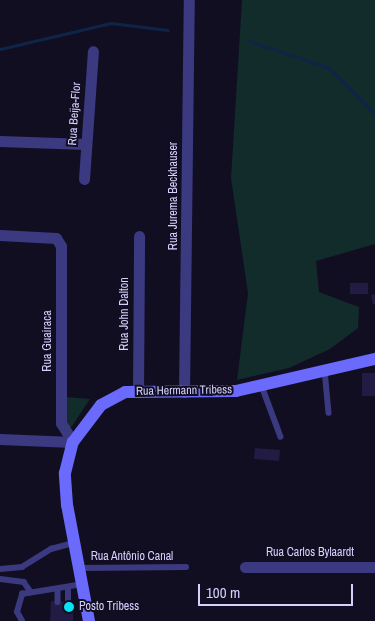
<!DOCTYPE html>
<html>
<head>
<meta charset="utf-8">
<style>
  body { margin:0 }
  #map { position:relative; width:375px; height:621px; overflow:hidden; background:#110e22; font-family:"Archivo Narrow",sans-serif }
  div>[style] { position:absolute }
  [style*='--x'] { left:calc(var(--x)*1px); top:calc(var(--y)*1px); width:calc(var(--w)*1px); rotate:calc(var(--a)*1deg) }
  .green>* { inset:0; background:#112c2b }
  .stream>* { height:3px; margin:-1.5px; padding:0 1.5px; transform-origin:1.5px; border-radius:1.5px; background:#0e2547 }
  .building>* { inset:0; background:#221b43 }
  .lane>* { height:5.5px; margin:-2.75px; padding:0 2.75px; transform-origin:2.75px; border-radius:2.75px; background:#3b3a80 }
  .street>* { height:11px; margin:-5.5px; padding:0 5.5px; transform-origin:5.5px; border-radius:5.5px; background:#3b3a80 }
  .secondary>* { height:12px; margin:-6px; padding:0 6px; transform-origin:6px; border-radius:6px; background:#6a6afc }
  .dots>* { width:14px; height:14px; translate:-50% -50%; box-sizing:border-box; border:2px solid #110e22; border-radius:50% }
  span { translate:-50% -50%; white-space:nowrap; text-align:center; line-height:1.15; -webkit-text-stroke:4px #110e22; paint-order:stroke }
  .street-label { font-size:12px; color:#d5d1fe }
  .poi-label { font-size:12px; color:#d5d1fe }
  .left { translate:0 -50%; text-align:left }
  .scale { position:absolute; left:198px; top:584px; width:155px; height:22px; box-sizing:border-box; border:2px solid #d5d1fe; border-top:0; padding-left:6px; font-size:15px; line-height:18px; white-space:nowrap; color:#d5d1fe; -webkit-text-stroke:4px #110e22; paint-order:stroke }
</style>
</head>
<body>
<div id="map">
  <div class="green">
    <div style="clip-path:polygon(242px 0,375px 0,375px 244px,316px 261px,319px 292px,359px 307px,358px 328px,330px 349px,289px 368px,237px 380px,248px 293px,231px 178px)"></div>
    <div style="clip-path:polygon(65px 397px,90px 399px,68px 432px,65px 428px)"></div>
  </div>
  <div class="stream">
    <div style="--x:249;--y:41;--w:84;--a:18.6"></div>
    <div style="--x:329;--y:68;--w:65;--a:45"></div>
    <div style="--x:0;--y:49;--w:114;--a:-13.2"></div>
    <div style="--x:111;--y:23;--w:57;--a:7"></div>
  </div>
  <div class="building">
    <div style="clip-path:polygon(350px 283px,368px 283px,368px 294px,350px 294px)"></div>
    <div style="clip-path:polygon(375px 294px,375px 304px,373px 304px,371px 295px)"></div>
    <div style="clip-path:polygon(362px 373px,375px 373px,375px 396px,362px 396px)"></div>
    <div style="clip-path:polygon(255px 448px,280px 450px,279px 461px,254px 459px)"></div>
    <div style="clip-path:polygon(51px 601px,74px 603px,73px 621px,50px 621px)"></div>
  </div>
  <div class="lane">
    <div style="--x:325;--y:370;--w:43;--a:84.7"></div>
    <div style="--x:262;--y:386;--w:54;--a:69.6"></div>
    <div style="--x:79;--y:568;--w:107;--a:-0.5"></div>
    <div style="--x:0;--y:569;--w:22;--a:-5"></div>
    <div style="--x:22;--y:567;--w:34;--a:-32"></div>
    <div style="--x:51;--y:549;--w:24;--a:-15"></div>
    <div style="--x:0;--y:579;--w:24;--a:7"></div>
    <div style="--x:24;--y:582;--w:12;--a:55"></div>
    <div style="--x:58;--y:590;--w:12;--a:90"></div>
    <div style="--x:68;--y:602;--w:14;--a:-90"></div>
    <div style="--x:22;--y:621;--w:10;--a:-119"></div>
    <div style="--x:17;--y:612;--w:19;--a:-74"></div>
    <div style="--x:22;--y:594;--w:62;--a:-9.3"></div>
  </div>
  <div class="street">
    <div style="--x:0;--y:141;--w:86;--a:2"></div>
    <div style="--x:84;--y:179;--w:128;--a:-86"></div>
    <div style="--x:0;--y:235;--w:56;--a:3.1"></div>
    <div style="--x:56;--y:238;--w:9;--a:58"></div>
    <div style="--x:61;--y:246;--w:177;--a:90"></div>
    <div style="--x:61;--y:423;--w:22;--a:58"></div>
    <div style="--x:138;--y:392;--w:156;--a:-89.6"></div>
    <div style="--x:184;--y:392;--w:392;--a:-89.3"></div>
    <div style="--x:0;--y:439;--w:73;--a:2.4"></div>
    <div style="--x:245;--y:567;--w:130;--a:0"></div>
  </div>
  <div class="secondary">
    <div style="--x:89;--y:621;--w:118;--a:-100.7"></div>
    <div style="--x:67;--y:505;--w:32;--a:-94"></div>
    <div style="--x:65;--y:473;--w:32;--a:-76"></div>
    <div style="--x:73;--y:442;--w:46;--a:-52.9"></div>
    <div style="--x:101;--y:405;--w:27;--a:-28"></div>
    <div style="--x:125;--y:392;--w:111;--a:-0.5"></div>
    <div style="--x:236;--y:391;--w:143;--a:-13"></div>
  </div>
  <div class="dots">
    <div style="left:69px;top:607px;background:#06e3f5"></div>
  </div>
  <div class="street-label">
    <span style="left:75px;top:114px;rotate:-86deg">Rua Beija-Flor</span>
    <span style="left:174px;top:196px;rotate:-90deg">Rua Jurema Beckhauser</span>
    <span style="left:125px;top:314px;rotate:-90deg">Rua John Dalton</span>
    <span style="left:48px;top:341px;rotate:-90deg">Rua Guairaca</span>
    <span style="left:184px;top:391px;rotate:-1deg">Rua Hermann Tribess</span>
    <span style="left:310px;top:553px">Rua Carlos Bylaardt</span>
    <span style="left:132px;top:557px">Rua Antônio Canal</span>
  </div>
  <div class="poi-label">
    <span class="left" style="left:79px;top:607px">Posto Tribess</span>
  </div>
  <div class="scale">100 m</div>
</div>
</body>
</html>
